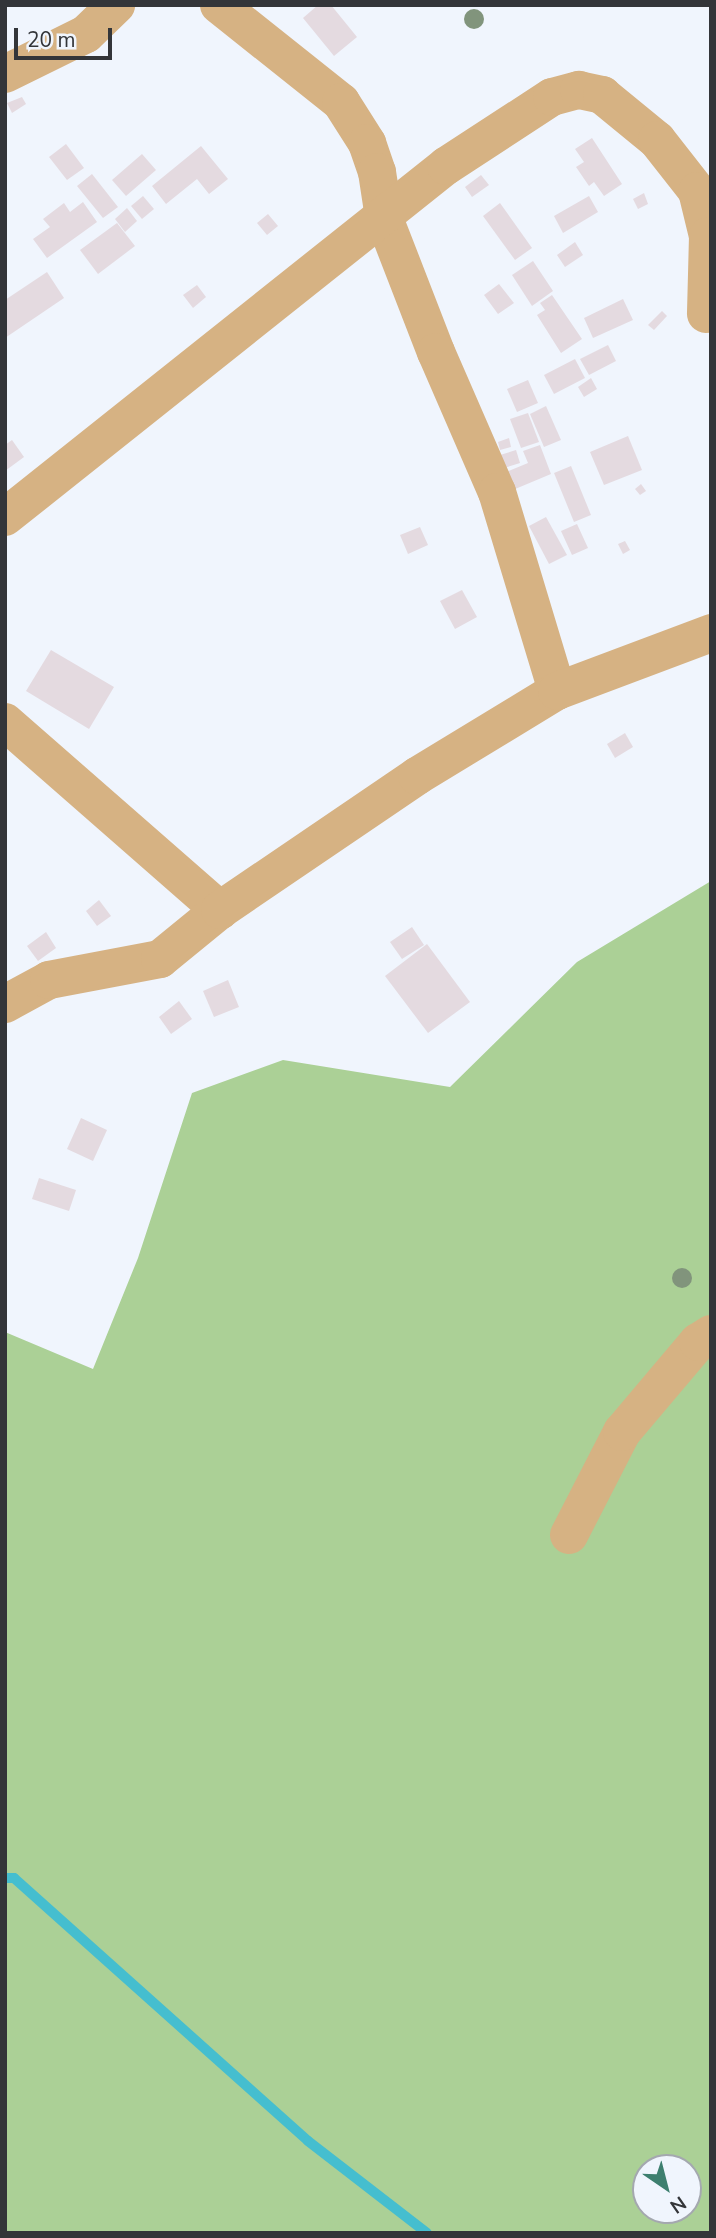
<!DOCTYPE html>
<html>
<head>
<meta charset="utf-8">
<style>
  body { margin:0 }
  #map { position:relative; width:716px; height:2238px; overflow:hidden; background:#f0f5fd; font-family:"Nunito Sans",sans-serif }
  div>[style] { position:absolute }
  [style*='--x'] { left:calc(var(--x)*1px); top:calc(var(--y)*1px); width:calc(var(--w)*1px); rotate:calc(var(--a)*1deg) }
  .green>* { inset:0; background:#abd096 }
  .stream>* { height:10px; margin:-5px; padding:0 5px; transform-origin:5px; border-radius:5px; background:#45becf }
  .building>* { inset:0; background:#e4dae0 }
  .street>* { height:38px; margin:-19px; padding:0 19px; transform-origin:19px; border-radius:19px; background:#d6b283 }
  .trees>* { width:20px; height:20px; margin:-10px; border-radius:50%; background:#81947c }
  span { translate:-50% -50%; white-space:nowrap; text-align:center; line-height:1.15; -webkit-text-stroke:7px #f0f5fd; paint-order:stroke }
  .frame { position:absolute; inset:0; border:7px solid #333539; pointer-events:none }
  .north { position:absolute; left:632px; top:2154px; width:70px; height:70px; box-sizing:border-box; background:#f0f5fd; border:2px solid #a4a8af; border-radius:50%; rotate:145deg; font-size:19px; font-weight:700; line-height:28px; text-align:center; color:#333539 }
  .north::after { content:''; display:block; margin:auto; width:24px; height:32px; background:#3e7f6f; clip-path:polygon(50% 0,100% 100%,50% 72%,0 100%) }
  .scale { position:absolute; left:14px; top:28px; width:98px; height:32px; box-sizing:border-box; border:4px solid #333539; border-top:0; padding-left:9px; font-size:21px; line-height:24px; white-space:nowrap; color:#333539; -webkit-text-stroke:5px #f0f5fd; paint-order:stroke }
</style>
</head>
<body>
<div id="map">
  <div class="green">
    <div style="clip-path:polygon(evenodd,711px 881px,711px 2233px,5px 2233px,5px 1332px,93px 1369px,138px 1258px,192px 1093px,283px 1060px,450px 1087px,577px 962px,711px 881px,646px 2168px,688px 2168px,688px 2210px,646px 2210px,646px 2168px)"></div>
  </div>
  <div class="stream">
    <div style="--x:5;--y:1878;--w:9;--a:0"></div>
    <div style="--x:14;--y:1878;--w:394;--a:41.8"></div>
    <div style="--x:308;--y:2141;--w:150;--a:37.7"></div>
  </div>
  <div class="building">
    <div style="clip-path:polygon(318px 5px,331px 5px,357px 37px,334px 56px,303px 18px)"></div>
    <div style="clip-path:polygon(22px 97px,26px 104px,12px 113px,7px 103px)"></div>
    <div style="clip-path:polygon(592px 138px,622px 184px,604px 196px,594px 182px,589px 186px,576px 167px,584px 162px,575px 149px)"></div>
    <div style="clip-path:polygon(66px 144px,84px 168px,67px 180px,49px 157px)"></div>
    <div style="clip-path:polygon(201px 146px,228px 179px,209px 194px,197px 179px,166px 204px,152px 186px)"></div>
    <div style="clip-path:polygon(142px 154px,156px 170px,126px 196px,112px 180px)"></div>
    <div style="clip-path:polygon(92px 174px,118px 207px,103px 218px,77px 186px)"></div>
    <div style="clip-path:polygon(481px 175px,489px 185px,472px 197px,465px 187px)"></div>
    <div style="clip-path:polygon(644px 193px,648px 204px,638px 209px,633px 199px)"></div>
    <div style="clip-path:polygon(143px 196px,154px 209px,142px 219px,131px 206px)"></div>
    <div style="clip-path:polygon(589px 196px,598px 212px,563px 233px,554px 216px)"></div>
    <div style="clip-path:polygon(83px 202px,97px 222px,47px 258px,33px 239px,50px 227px,43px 219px,64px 203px,70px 212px)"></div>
    <div style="clip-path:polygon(500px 203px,532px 248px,515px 260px,483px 216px)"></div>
    <div style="clip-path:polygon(127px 208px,137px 221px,125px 232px,115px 219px)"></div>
    <div style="clip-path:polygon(268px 214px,278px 226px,267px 235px,257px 223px)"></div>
    <div style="clip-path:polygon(117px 223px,135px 246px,98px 274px,80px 250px)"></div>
    <div style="clip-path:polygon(575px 242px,583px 255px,565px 267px,557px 255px)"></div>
    <div style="clip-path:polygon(533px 261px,553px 291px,532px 306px,512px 275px)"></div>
    <div style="clip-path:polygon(47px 272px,64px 298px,5px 338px,5px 300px)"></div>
    <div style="clip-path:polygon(499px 284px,514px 303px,498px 314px,484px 295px)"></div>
    <div style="clip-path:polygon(197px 285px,206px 297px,193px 308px,183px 295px)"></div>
    <div style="clip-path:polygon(552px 295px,582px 339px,561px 353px,537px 315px,545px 310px,540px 303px)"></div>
    <div style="clip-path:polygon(623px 299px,633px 320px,593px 338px,584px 318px)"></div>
    <div style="clip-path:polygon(662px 311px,667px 316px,654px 330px,648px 325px)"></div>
    <div style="clip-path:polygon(608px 345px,616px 361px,589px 375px,580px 359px)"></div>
    <div style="clip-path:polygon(575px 359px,585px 378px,554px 394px,544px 375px)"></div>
    <div style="clip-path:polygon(591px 378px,597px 389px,584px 397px,578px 387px)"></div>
    <div style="clip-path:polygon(528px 380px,538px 403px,517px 412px,507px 389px)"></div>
    <div style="clip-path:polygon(546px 406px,561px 440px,544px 447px,530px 414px)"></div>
    <div style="clip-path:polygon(528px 413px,539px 442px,521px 448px,510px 419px)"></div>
    <div style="clip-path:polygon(628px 436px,642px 470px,604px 485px,590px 452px)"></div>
    <div style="clip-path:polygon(509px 438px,511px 447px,500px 450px,498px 442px)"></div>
    <div style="clip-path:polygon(12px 440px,24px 457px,5px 471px,5px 445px)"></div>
    <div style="clip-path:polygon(540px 445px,551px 474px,508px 492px,501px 474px,528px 463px,523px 451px)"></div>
    <div style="clip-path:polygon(516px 450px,520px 463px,504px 468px,500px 455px)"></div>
    <div style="clip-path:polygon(571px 466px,591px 515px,574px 522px,554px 473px)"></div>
    <div style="clip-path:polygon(641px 484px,646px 491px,640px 495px,635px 489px)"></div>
    <div style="clip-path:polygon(546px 517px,567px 555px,549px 564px,529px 526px)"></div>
    <div style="clip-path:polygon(577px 524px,588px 548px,572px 555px,561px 531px)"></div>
    <div style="clip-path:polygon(420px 527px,428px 545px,408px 554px,400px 535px)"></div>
    <div style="clip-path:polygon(625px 541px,630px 550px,623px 554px,618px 544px)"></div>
    <div style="clip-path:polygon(462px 590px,477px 617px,455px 629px,440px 601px)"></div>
    <div style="clip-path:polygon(51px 650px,114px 687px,89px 729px,26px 691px)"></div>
    <div style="clip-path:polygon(625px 733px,633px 747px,615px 758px,607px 744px)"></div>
    <div style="clip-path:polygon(99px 900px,111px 916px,97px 926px,86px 911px)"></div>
    <div style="clip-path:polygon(412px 927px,424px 945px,402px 959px,390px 942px)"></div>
    <div style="clip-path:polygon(46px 932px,56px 948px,38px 961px,27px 946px)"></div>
    <div style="clip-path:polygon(427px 944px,470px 1002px,428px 1033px,385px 976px)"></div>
    <div style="clip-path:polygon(228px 980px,239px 1007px,214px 1017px,203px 991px)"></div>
    <div style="clip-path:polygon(179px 1001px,192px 1019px,171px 1034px,159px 1017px)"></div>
    <div style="clip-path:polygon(81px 1118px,107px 1130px,93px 1161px,67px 1149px)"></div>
    <div style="clip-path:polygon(39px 1178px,76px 1190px,69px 1211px,32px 1199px)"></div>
  </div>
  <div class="street">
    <div style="--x:219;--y:5;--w:156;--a:38.5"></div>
    <div style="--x:341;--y:102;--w:49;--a:57.6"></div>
    <div style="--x:367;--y:143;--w:31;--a:71"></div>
    <div style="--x:377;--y:172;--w:47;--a:81.3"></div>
    <div style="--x:384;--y:218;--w:144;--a:68.8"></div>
    <div style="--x:436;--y:352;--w:153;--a:66.5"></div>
    <div style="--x:497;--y:492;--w:208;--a:73.2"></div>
    <div style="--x:5;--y:74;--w:90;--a:-26.3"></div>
    <div style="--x:86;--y:34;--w:42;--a:-44"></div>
    <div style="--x:5;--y:517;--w:564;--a:-38.52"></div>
    <div style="--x:446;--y:166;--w:126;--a:-33.1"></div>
    <div style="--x:552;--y:97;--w:28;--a:-15"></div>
    <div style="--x:579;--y:90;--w:24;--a:12"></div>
    <div style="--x:602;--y:95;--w:71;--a:39.3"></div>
    <div style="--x:657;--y:140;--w:65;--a:51.9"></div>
    <div style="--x:697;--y:191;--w:46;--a:76.3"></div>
    <div style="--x:708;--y:236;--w:78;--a:91.5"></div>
    <div style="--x:5;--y:722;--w:286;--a:41.2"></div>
    <div style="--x:5;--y:1004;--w:50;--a:-28.6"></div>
    <div style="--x:49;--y:980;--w:113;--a:-10.7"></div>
    <div style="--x:160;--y:959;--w:77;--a:-39.2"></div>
    <div style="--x:220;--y:910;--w:238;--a:-34.2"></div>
    <div style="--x:417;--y:776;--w:164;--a:-31.3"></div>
    <div style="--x:557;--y:691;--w:165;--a:-20.6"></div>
    <div style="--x:569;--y:1535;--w:116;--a:-62.8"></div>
    <div style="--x:622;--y:1432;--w:118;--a:-49.8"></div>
    <div style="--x:698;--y:1342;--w:15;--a:-32"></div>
  </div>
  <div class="trees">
    <div style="left:474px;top:19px"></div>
    <div style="left:682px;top:1278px"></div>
  </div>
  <div class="frame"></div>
  <div class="north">N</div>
  <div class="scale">20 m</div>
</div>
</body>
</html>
